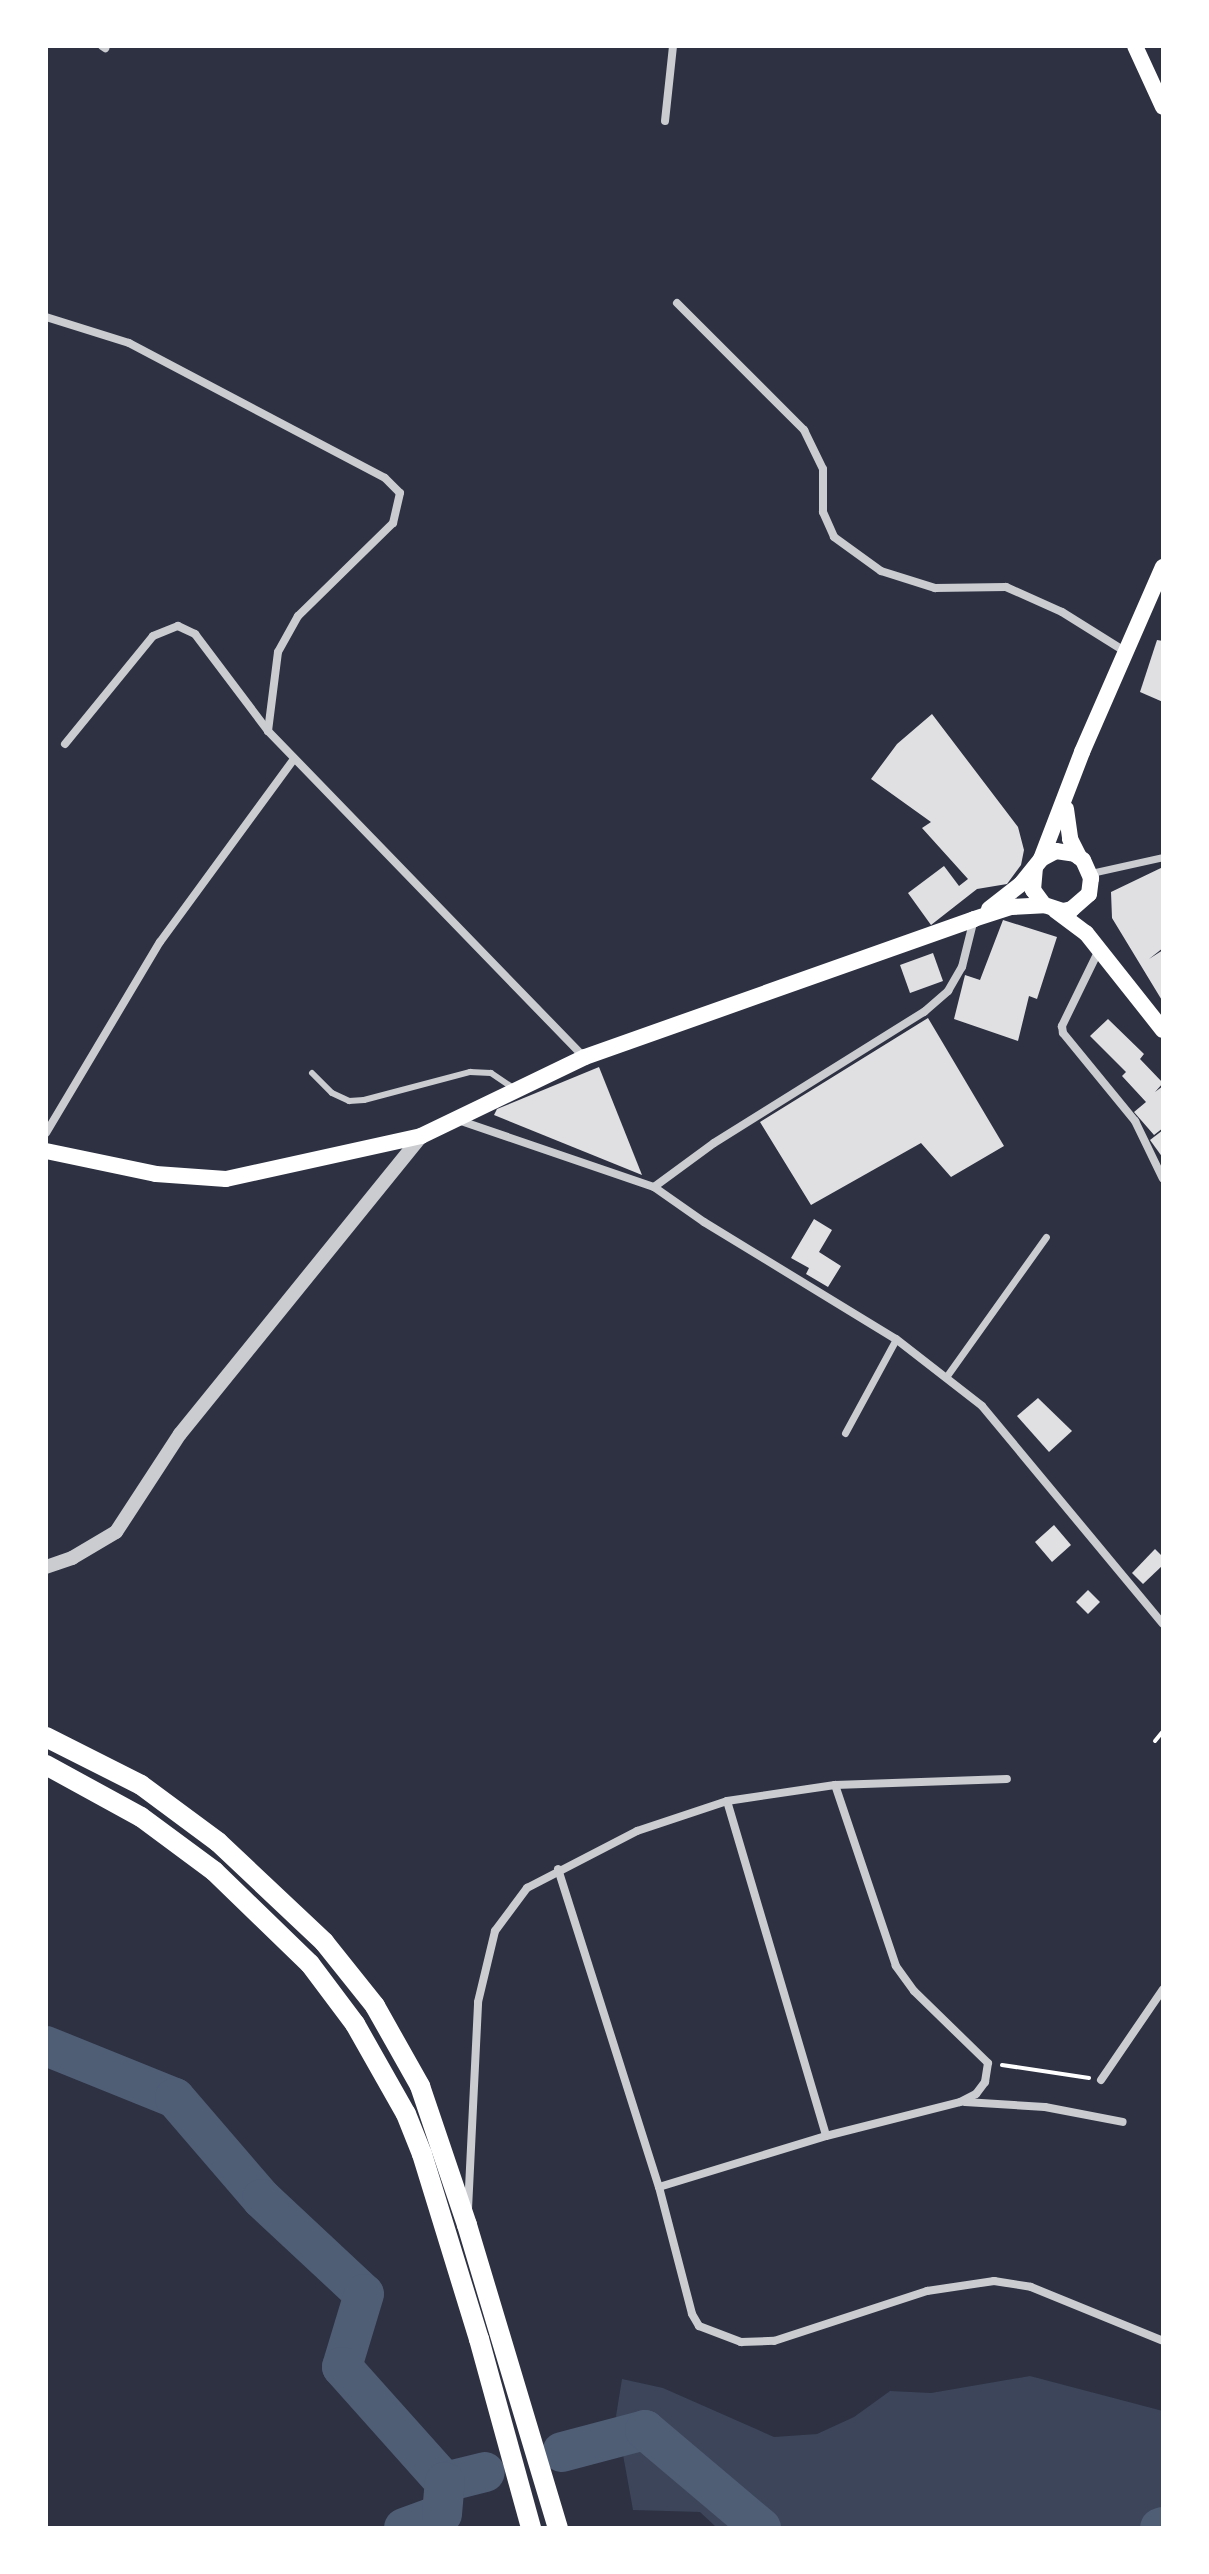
<!DOCTYPE html>
<html>
<head>
<meta charset="utf-8">
<style>
  body { margin:0 }
  #map { position:relative; width:1209px; height:2574px; overflow:hidden; background:#2d3142; font-family:Jost,sans-serif }
  div>[style] { position:absolute }
  [style*='--x'] { left:calc(var(--x)*1px); top:calc(var(--y)*1px); width:calc(var(--w)*1px); rotate:calc(var(--a)*1deg) }
  .green>* { inset:0; background:#3c4559 }
  .river>* { height:40px; margin:-20px; padding:0 20px; transform-origin:20px; border-radius:20px; background:#4f5d75 }
  .building>* { inset:0; background:#e0e0e3 }
  .path>* { height:4px; margin:-2px; padding:0 2px; transform-origin:2px; border-radius:2px; background:#fff }
  .service>* { height:6px; margin:-3px; padding:0 3px; transform-origin:3px; border-radius:3px; background:#caccd0 }
  .pedestrian>* { height:7px; margin:-3.5px; padding:0 3.5px; transform-origin:3.5px; border-radius:3.5px; background:#caccd0 }
  .minor>* { height:8px; margin:-4px; padding:0 4px; transform-origin:4px; border-radius:4px; background:#caccd0 }
  .tertiary>* { height:14px; margin:-7px; padding:0 7px; transform-origin:7px; border-radius:7px; background:#caccd0 }
  .secondary>* { height:16px; margin:-8px; padding:0 8px; transform-origin:8px; border-radius:8px; background:#fff }
  .primary>* { height:20px; margin:-10px; padding:0 10px; transform-origin:10px; border-radius:10px; background:#fff }
  span { translate:-50% -50%; white-space:nowrap; text-align:center; line-height:1.15; -webkit-text-stroke:7px #fff; paint-order:stroke }
  .frame { position:absolute; inset:0; border:48px solid #fff; pointer-events:none }
</style>
</head>
<body>
<div id="map">
  <div class="green">
    <div style="clip-path:polygon(1030px 2376px,1163px 2411px,1163px 2528px,717px 2528px,700px 2512px,633px 2510px,616px 2416px,622px 2379px,663px 2388px,774px 2437px,817px 2434px,854px 2417px,890px 2391px,931px 2393px)"></div>
  </div>
  <div class="river">
    <div style="--x:46;--y:2046;--w:139;--a:22"></div>
    <div style="--x:175;--y:2098;--w:133;--a:49.3"></div>
    <div style="--x:262;--y:2199;--w:139;--a:43"></div>
    <div style="--x:364;--y:2294;--w:76;--a:106.8"></div>
    <div style="--x:342;--y:2367;--w:154;--a:48.2"></div>
    <div style="--x:562;--y:2452;--w:86;--a:-14.8"></div>
    <div style="--x:645;--y:2430;--w:152;--a:40.2"></div>
    <div style="--x:445;--y:2482;--w:41;--a:-14"></div>
    <div style="--x:404;--y:2528;--w:40;--a:-20.2"></div>
    <div style="--x:442;--y:2514;--w:32;--a:-85"></div>
    <div style="--x:1160;--y:2528;--w:3;--a:-18"></div>
  </div>
  <div class="building">
    <div style="clip-path:polygon(1157px 640px,1163px 641px,1163px 702px,1140px 692px)"></div>
    <div style="clip-path:polygon(932px 714px,1018px 827px,1024px 850px,1021px 865px,1007px 884px,977px 889px,931px 925px,908px 893px,944px 866px,959px 886px,968px 879px,922px 828px,931px 822px,871px 779px,897px 744px)"></div>
    <div style="clip-path:polygon(1163px 867px,1163px 948px,1149px 959px,1163px 950px,1163px 1002px,1112px 918px,1111px 892px)"></div>
    <div style="clip-path:polygon(1003px 920px,1057px 937px,1037px 999px,1029px 996px,1018px 1041px,954px 1019px,965px 975px,980px 980px)"></div>
    <div style="clip-path:polygon(933px 953px,943px 981px,910px 993px,900px 965px)"></div>
    <div style="clip-path:polygon(928px 1018px,1004px 1146px,951px 1177px,921px 1143px,811px 1205px,760px 1122px)"></div>
    <div style="clip-path:polygon(1108px 1019px,1144px 1054px,1140px 1059px,1163px 1083px,1155px 1092px,1163px 1086px,1163px 1128px,1154px 1135px,1134px 1112px,1146px 1102px,1122px 1076px,1126px 1072px,1090px 1036px)"></div>
    <div style="clip-path:polygon(599px 1067px,642px 1175px,494px 1115px,497px 1109px)"></div>
    <div style="clip-path:polygon(1163px 1130px,1163px 1158px,1150px 1140px)"></div>
    <div style="clip-path:polygon(814px 1219px,832px 1230px,819px 1252px,841px 1266px,828px 1287px,806px 1274px,809px 1268px,791px 1258px)"></div>
    <div style="clip-path:polygon(1038px 1398px,1072px 1431px,1049px 1452px,1017px 1416px)"></div>
    <div style="clip-path:polygon(1054px 1525px,1071px 1545px,1052px 1562px,1035px 1542px)"></div>
    <div style="clip-path:polygon(1155px 1549px,1163px 1557px,1163px 1565px,1143px 1584px,1132px 1573px)"></div>
    <div style="clip-path:polygon(1088px 1590px,1100px 1602px,1088px 1614px,1076px 1602px)"></div>
  </div>
  <div class="path">
    <div style="--x:1155;--y:1741;--w:13;--a:-51"></div>
    <div style="--x:1002;--y:2065;--w:88;--a:8.5"></div>
  </div>
  <div class="service">
    <div style="--x:312;--y:1073;--w:28;--a:45"></div>
    <div style="--x:332;--y:1093;--w:19;--a:25"></div>
    <div style="--x:349;--y:1101;--w:15;--a:-4"></div>
    <div style="--x:364;--y:1100;--w:110;--a:-14.8"></div>
    <div style="--x:470;--y:1072;--w:21;--a:3"></div>
    <div style="--x:491;--y:1073;--w:29;--a:34"></div>
  </div>
  <div class="pedestrian">
    <div style="--x:1091;--y:873;--w:74;--a:-12.5"></div>
    <div style="--x:946;--y:1377;--w:172;--a:-54.5"></div>
    <div style="--x:845;--y:1433;--w:107;--a:-61.5"></div>
  </div>
  <div class="minor">
    <div style="--x:102;--y:46;--w:4;--a:34"></div>
    <div style="--x:665;--y:121;--w:75;--a:-83.9"></div>
    <div style="--x:677;--y:303;--w:180;--a:45"></div>
    <div style="--x:804;--y:430;--w:43;--a:64"></div>
    <div style="--x:823;--y:469;--w:43;--a:90"></div>
    <div style="--x:823;--y:512;--w:27;--a:66"></div>
    <div style="--x:834;--y:537;--w:58;--a:35.9"></div>
    <div style="--x:881;--y:571;--w:57;--a:17.5"></div>
    <div style="--x:935;--y:588;--w:71;--a:-0.8"></div>
    <div style="--x:1006;--y:587;--w:61;--a:24.1"></div>
    <div style="--x:1062;--y:612;--w:75;--a:32"></div>
    <div style="--x:46;--y:317;--w:87;--a:17.4"></div>
    <div style="--x:129;--y:343;--w:289;--a:27.8"></div>
    <div style="--x:385;--y:478;--w:21;--a:45"></div>
    <div style="--x:400;--y:493;--w:31;--a:103"></div>
    <div style="--x:393;--y:523;--w:133;--a:135.6"></div>
    <div style="--x:298;--y:616;--w:41;--a:119.1"></div>
    <div style="--x:278;--y:652;--w:80;--a:97.2"></div>
    <div style="--x:65;--y:744;--w:139;--a:-50.8"></div>
    <div style="--x:153;--y:636;--w:27;--a:-22"></div>
    <div style="--x:178;--y:626;--w:19;--a:25"></div>
    <div style="--x:195;--y:634;--w:121;--a:53"></div>
    <div style="--x:268;--y:731;--w:454;--a:45.9"></div>
    <div style="--x:1099;--y:950;--w:85;--a:116"></div>
    <div style="--x:1062;--y:1026;--w:7;--a:82"></div>
    <div style="--x:1063;--y:1033;--w:114;--a:50.7"></div>
    <div style="--x:1135;--y:1121;--w:64;--a:64.2"></div>
    <div style="--x:458;--y:1120;--w:207;--a:18.9"></div>
    <div style="--x:654;--y:1187;--w:61;--a:35"></div>
    <div style="--x:704;--y:1222;--w:225;--a:31.4"></div>
    <div style="--x:896;--y:1339;--w:109;--a:37.9"></div>
    <div style="--x:982;--y:1406;--w:283;--a:50.3"></div>
    <div style="--x:46;--y:1133;--w:222;--a:-59.2"></div>
    <div style="--x:160;--y:942;--w:227;--a:-53.8"></div>
    <div style="--x:654;--y:1187;--w:74;--a:-36.3"></div>
    <div style="--x:714;--y:1143;--w:248;--a:-32"></div>
    <div style="--x:924;--y:1012;--w:32;--a:-41"></div>
    <div style="--x:948;--y:991;--w:28;--a:-60"></div>
    <div style="--x:962;--y:967;--w:49;--a:-76"></div>
    <div style="--x:727;--y:1801;--w:349;--a:73.5"></div>
    <div style="--x:558;--y:1869;--w:334;--a:72.4"></div>
    <div style="--x:659;--y:2187;--w:131;--a:75.4"></div>
    <div style="--x:692;--y:2314;--w:14;--a:60"></div>
    <div style="--x:699;--y:2326;--w:45;--a:20.9"></div>
    <div style="--x:741;--y:2342;--w:33;--a:-2"></div>
    <div style="--x:774;--y:2341;--w:161;--a:-18.1"></div>
    <div style="--x:927;--y:2291;--w:68;--a:-8.5"></div>
    <div style="--x:994;--y:2281;--w:37;--a:9"></div>
    <div style="--x:1031;--y:2287;--w:143;--a:22.2"></div>
    <div style="--x:1101;--y:2080;--w:110;--a:-55.7"></div>
    <div style="--x:965;--y:2102;--w:80;--a:3.6"></div>
    <div style="--x:1045;--y:2107;--w:79;--a:10.9"></div>
    <div style="--x:659;--y:2187;--w:175;--a:-17"></div>
    <div style="--x:826;--y:2136;--w:138;--a:-14.2"></div>
    <div style="--x:960;--y:2102;--w:18;--a:-27"></div>
    <div style="--x:976;--y:2094;--w:15;--a:-53"></div>
    <div style="--x:985;--y:2082;--w:19;--a:-81"></div>
    <div style="--x:988;--y:2063;--w:103;--a:-135.8"></div>
    <div style="--x:914;--y:1991;--w:31;--a:-126"></div>
    <div style="--x:896;--y:1966;--w:191;--a:-108.6"></div>
    <div style="--x:468;--y:2209;--w:207;--a:-87.2"></div>
    <div style="--x:478;--y:2002;--w:73;--a:-76.5"></div>
    <div style="--x:495;--y:1931;--w:54;--a:-53.3"></div>
    <div style="--x:527;--y:1888;--w:124;--a:-27.4"></div>
    <div style="--x:637;--y:1831;--w:95;--a:-18.4"></div>
    <div style="--x:727;--y:1801;--w:109;--a:-8.4"></div>
    <div style="--x:835;--y:1785;--w:172;--a:-2"></div>
  </div>
  <div class="tertiary">
    <div style="--x:46;--y:1567;--w:28;--a:-19"></div>
    <div style="--x:72;--y:1558;--w:51;--a:-30.6"></div>
    <div style="--x:116;--y:1532;--w:117;--a:-56.9"></div>
    <div style="--x:180;--y:1434;--w:383;--a:-51"></div>
  </div>
  <div class="secondary">
    <div style="--x:1135;--y:46;--w:67;--a:65.3"></div>
    <div style="--x:1066;--y:809;--w:30;--a:82"></div>
    <div style="--x:1070;--y:839;--w:20;--a:63"></div>
    <div style="--x:1041;--y:859;--w:115;--a:-69"></div>
    <div style="--x:1082;--y:752;--w:202;--a:-66.4"></div>
    <div style="--x:989;--y:909;--w:41;--a:-38"></div>
    <div style="--x:1021;--y:884;--w:32;--a:-51"></div>
    <div style="--x:1041;--y:859;--w:17;--a:-28"></div>
    <div style="--x:1056;--y:851;--w:19;--a:9"></div>
    <div style="--x:1075;--y:854;--w:10;--a:37"></div>
    <div style="--x:1083;--y:860;--w:20;--a:66"></div>
    <div style="--x:1091;--y:878;--w:16;--a:97"></div>
    <div style="--x:1089;--y:894;--w:23;--a:139"></div>
    <div style="--x:1072;--y:909;--w:9;--a:167"></div>
    <div style="--x:1063;--y:911;--w:20;--a:-162"></div>
    <div style="--x:1044;--y:905;--w:19;--a:-126"></div>
    <div style="--x:1033;--y:890;--w:23;--a:-85"></div>
    <div style="--x:1055;--y:910;--w:39;--a:37"></div>
    <div style="--x:1086;--y:933;--w:124;--a:51.6"></div>
    <div style="--x:46;--y:1151;--w:112;--a:11.8"></div>
    <div style="--x:156;--y:1174;--w:70;--a:4.1"></div>
    <div style="--x:226;--y:1179;--w:200;--a:-12.4"></div>
    <div style="--x:421;--y:1136;--w:182;--a:-25.7"></div>
    <div style="--x:585;--y:1057;--w:413;--a:-19.5"></div>
    <div style="--x:974;--y:919;--w:39;--a:-18"></div>
    <div style="--x:1011;--y:907;--w:33;--a:-3"></div>
  </div>
  <div class="primary">
    <div style="--x:46;--y:1737;--w:106;--a:26.8"></div>
    <div style="--x:141;--y:1785;--w:96;--a:36.5"></div>
    <div style="--x:218;--y:1842;--w:146;--a:43.3"></div>
    <div style="--x:324;--y:1942;--w:82;--a:51.4"></div>
    <div style="--x:375;--y:2006;--w:92;--a:60.6"></div>
    <div style="--x:420;--y:2086;--w:147;--a:71.3"></div>
    <div style="--x:467;--y:2225;--w:316;--a:73.3"></div>
    <div style="--x:46;--y:1765;--w:108;--a:28.7"></div>
    <div style="--x:141;--y:1817;--w:91;--a:36.5"></div>
    <div style="--x:214;--y:1871;--w:134;--a:44.1"></div>
    <div style="--x:310;--y:1964;--w:75;--a:53.1"></div>
    <div style="--x:355;--y:2024;--w:103;--a:60.5"></div>
    <div style="--x:406;--y:2114;--w:43;--a:68.2"></div>
    <div style="--x:422;--y:2154;--w:194;--a:72.9"></div>
    <div style="--x:479;--y:2339;--w:196;--a:74.6"></div>
  </div>
  <div class="frame"></div>
</div>
</body>
</html>
